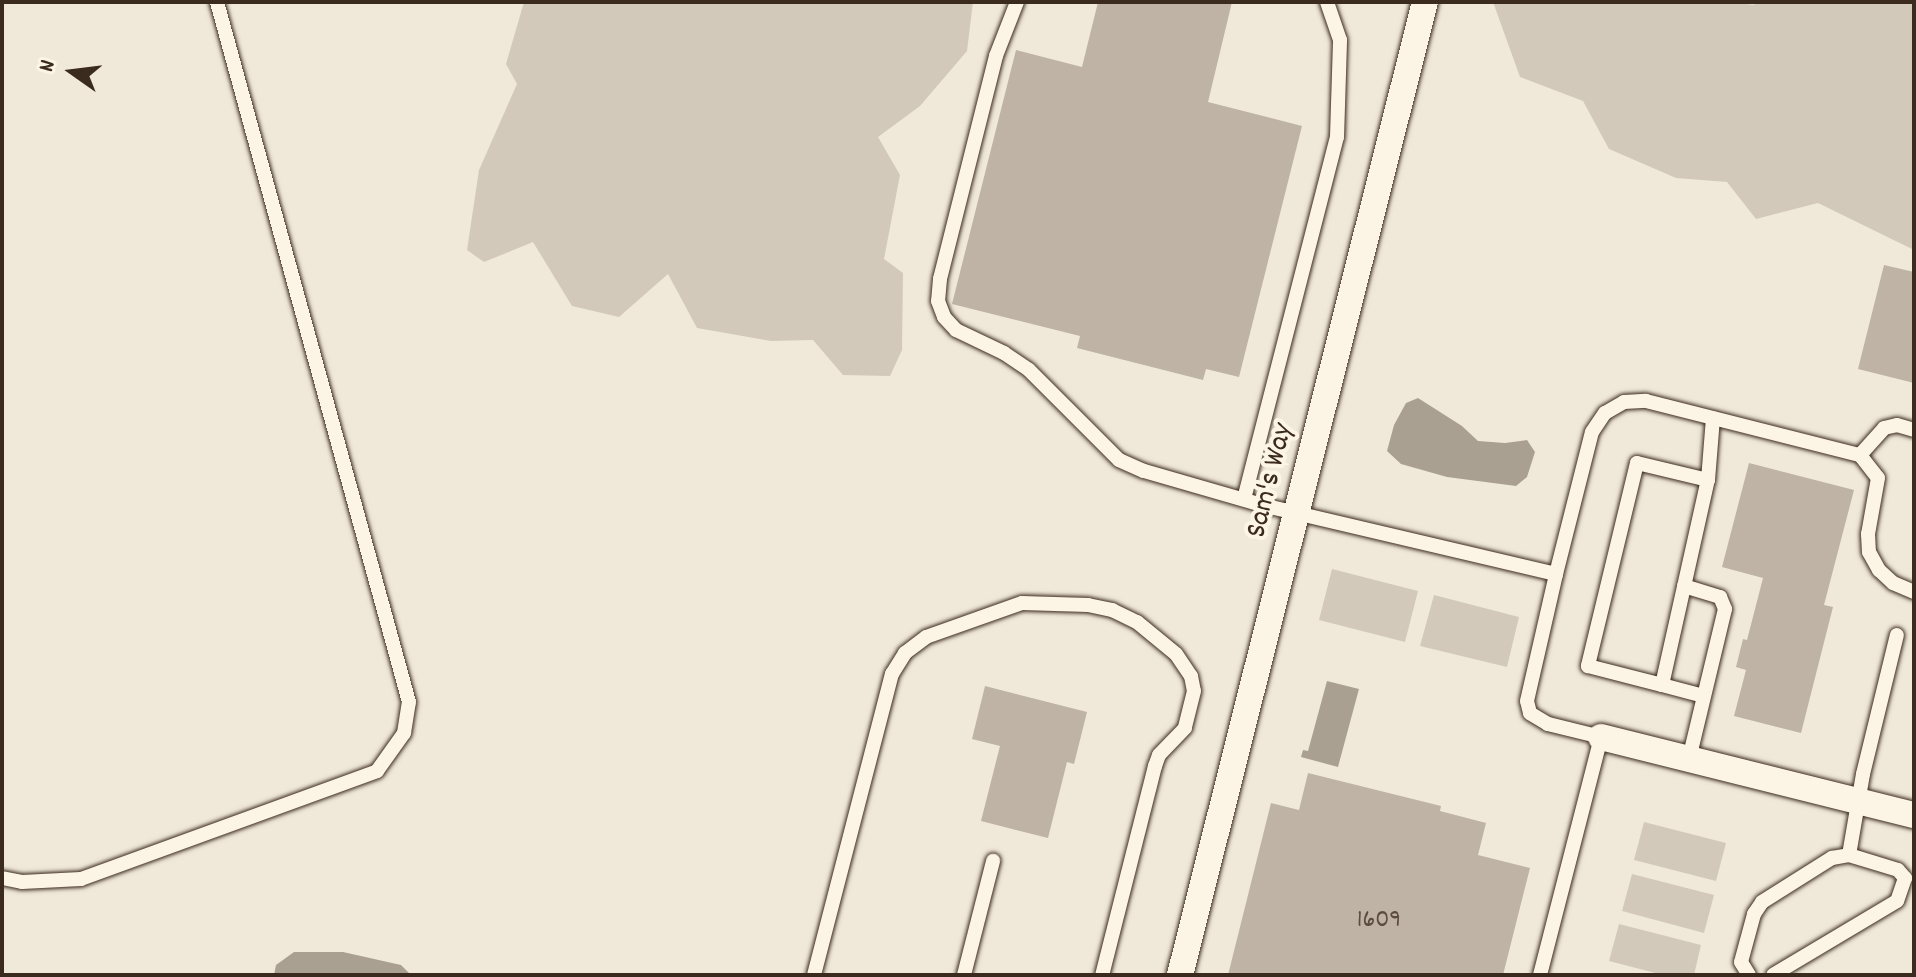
<!DOCTYPE html>
<html>
<head>
<meta charset="utf-8">
<style>
  body { margin:0 }
  #map { position:relative; width:1916px; height:977px; overflow:hidden; background:#f0e9d9; font-family:Dekko,sans-serif }
  div>[style] { position:absolute }
  [style*='--x'] { left:calc(var(--x)*1px); top:calc(var(--y)*1px); width:calc(var(--w)*1px); rotate:calc(var(--a)*1deg) }
  .green>* { inset:0; background:#d2c9ba }
  .water>* { inset:0; background:#aaa091 }
  .building>* { inset:0; background:#beb3a4 }
  .roads { filter:drop-shadow(0 0 2px #3b2a1e) drop-shadow(0 0 2px #3b2a1e) }
  .service>* { height:14px; margin:-7px; padding:0 7px; transform-origin:7px; border-radius:7px; background:#fcf5e5 }
  .minor>* { height:26px; margin:-13px; padding:0 13px; transform-origin:13px; border-radius:13px; background:#fcf5e5 }
  span { translate:-50% -50%; white-space:nowrap; text-align:center; line-height:1.15; -webkit-text-stroke:8px #fcf5e5; paint-order:stroke }
  .number-label { font-size:26px; color:#5c4c40 }
  .number-label span { -webkit-text-stroke-width:0 }
  .street-label { font-size:30px; color:#3b2a1e }
  .frame { position:absolute; inset:0; border:4px solid #3b2a1e; pointer-events:none }
  .north { position:absolute; left:32px; top:32px; width:80px; height:80px; -webkit-text-stroke:6px #fcf5e5; paint-order:stroke; rotate:284deg; font-size:22px; font-weight:700; line-height:32px; text-align:center; color:#3b2a1e }
  .north::after { content:''; display:block; margin:auto; width:28px; height:36px; background:#3b2a1e; clip-path:polygon(50% 0,100% 100%,50% 72%,0 100%) }
</style>
</head>
<body>
<div id="map">
  <div class="green">
    <div style="clip-path:polygon(524px 2px,973px 2px,967px 51px,920px 106px,878px 137px,900px 175px,884px 259px,903px 273px,902px 350px,890px 376px,843px 375px,813px 340px,771px 341px,697px 328px,668px 274px,619px 317px,572px 306px,533px 242px,484px 262px,467px 250px,479px 170px,517px 84px,506px 64px)"></div>
    <div style="clip-path:polygon(1493px 2px,1732px 2px,1754px 5px,1755px 2px,1914px 2px,1914px 250px,1818px 203px,1756px 219px,1727px 182px,1676px 178px,1609px 149px,1583px 101px,1520px 77px)"></div>
    <div style="clip-path:polygon(1332px 569px,1418px 591px,1405px 642px,1319px 620px)"></div>
    <div style="clip-path:polygon(1434px 595px,1519px 617px,1507px 667px,1420px 646px)"></div>
    <div style="clip-path:polygon(1644px 822px,1726px 843px,1716px 881px,1634px 860px)"></div>
    <div style="clip-path:polygon(1632px 874px,1714px 895px,1704px 933px,1622px 911px)"></div>
    <div style="clip-path:polygon(1619px 924px,1701px 945px,1694px 975px,1663px 975px,1609px 961px)"></div>
  </div>
  <div class="water">
    <div style="clip-path:polygon(1418px 398px,1462px 426px,1478px 441px,1505px 443px,1527px 440px,1535px 452px,1527px 477px,1516px 486px,1447px 477px,1401px 464px,1387px 451px,1394px 425px,1406px 403px)"></div>
    <div style="clip-path:polygon(1327px 681px,1359px 689px,1338px 767px,1301px 757px,1303px 750px,1308px 751px)"></div>
    <div style="clip-path:polygon(294px 952px,343px 952px,401px 965px,411px 975px,274px 975px,276px 965px)"></div>
  </div>
  <div class="building">
    <div style="clip-path:polygon(1098px 2px,1232px 2px,1208px 102px,1302px 126px,1239px 377px,1206px 369px,1203px 380px,1077px 348px,1080px 336px,952px 304px,1016px 50px,1082px 67px)"></div>
    <div style="clip-path:polygon(1884px 265px,1914px 272px,1914px 383px,1858px 369px)"></div>
    <div style="clip-path:polygon(1749px 463px,1854px 490px,1824px 605px,1833px 607px,1801px 733px,1734px 716px,1746px 670px,1736px 667px,1743px 639px,1747px 640px,1763px 578px,1722px 567px)"></div>
    <div style="clip-path:polygon(985px 686px,1087px 712px,1074px 764px,1067px 762px,1048px 838px,981px 821px,1000px 746px,972px 739px)"></div>
    <div style="clip-path:polygon(1308px 773px,1441px 806px,1440px 811px,1486px 823px,1478px 855px,1530px 868px,1503px 975px,1228px 975px,1271px 803px,1299px 810px)"></div>
  </div>
  <div class="roads">
    <div class="service">
      <div style="--x:1017;--y:2;--w:58;--a:111.3"></div>
      <div style="--x:996;--y:56;--w:230;--a:104.1"></div>
      <div style="--x:940;--y:279;--w:22;--a:95"></div>
      <div style="--x:938;--y:301;--w:17;--a:69"></div>
      <div style="--x:944;--y:317;--w:18;--a:47"></div>
      <div style="--x:956;--y:330;--w:53;--a:25.6"></div>
      <div style="--x:1004;--y:353;--w:30;--a:34"></div>
      <div style="--x:1029;--y:370;--w:127;--a:45"></div>
      <div style="--x:1119;--y:460;--w:27;--a:24"></div>
      <div style="--x:1144;--y:471;--w:123;--a:16.1"></div>
      <div style="--x:1262;--y:505;--w:302;--a:13.2"></div>
      <div style="--x:1556;--y:574;--w:146;--a:-75.8"></div>
      <div style="--x:1592;--y:432;--w:23;--a:-56"></div>
      <div style="--x:1605;--y:413;--w:22;--a:-30"></div>
      <div style="--x:1624;--y:402;--w:22;--a:-3"></div>
      <div style="--x:1646;--y:401;--w:221;--a:14.2"></div>
      <div style="--x:1860;--y:455;--w:29;--a:52"></div>
      <div style="--x:1878;--y:478;--w:57;--a:100.1"></div>
      <div style="--x:1868;--y:534;--w:18;--a:87"></div>
      <div style="--x:1869;--y:552;--w:21;--a:61"></div>
      <div style="--x:1879;--y:570;--w:19;--a:43"></div>
      <div style="--x:1893;--y:583;--w:23;--a:23"></div>
      <div style="--x:1860;--y:455;--w:36;--a:-48"></div>
      <div style="--x:1884;--y:428;--w:13;--a:-13"></div>
      <div style="--x:1897;--y:425;--w:18;--a:16"></div>
      <div style="--x:1708;--y:480;--w:73;--a:-166.5"></div>
      <div style="--x:1637;--y:463;--w:209;--a:103.6"></div>
      <div style="--x:1588;--y:666;--w:76;--a:14.4"></div>
      <div style="--x:1662;--y:685;--w:210;--a:-77.4"></div>
      <div style="--x:1708;--y:480;--w:62;--a:-85.4"></div>
      <div style="--x:1244;--y:499;--w:374;--a:-75.6"></div>
      <div style="--x:1337;--y:137;--w:97;--a:-88.2"></div>
      <div style="--x:1340;--y:40;--w:40;--a:-108.9"></div>
      <div style="--x:1684;--y:586;--w:38;--a:17"></div>
      <div style="--x:1720;--y:597;--w:13;--a:67"></div>
      <div style="--x:1725;--y:609;--w:154;--a:103.5"></div>
      <div style="--x:1662;--y:685;--w:43;--a:14.7"></div>
      <div style="--x:1849;--y:855;--w:82;--a:-80.2"></div>
      <div style="--x:1863;--y:774;--w:143;--a:-76.3"></div>
      <div style="--x:2;--y:878;--w:20;--a:11"></div>
      <div style="--x:22;--y:882;--w:59;--a:-2.9"></div>
      <div style="--x:81;--y:879;--w:315;--a:-20"></div>
      <div style="--x:377;--y:771;--w:47;--a:-54.6"></div>
      <div style="--x:404;--y:733;--w:31;--a:-81"></div>
      <div style="--x:409;--y:702;--w:726;--a:-105.34"></div>
      <div style="--x:814;--y:975;--w:311;--a:-75.5"></div>
      <div style="--x:892;--y:674;--w:25;--a:-58"></div>
      <div style="--x:905;--y:653;--w:26;--a:-37"></div>
      <div style="--x:926;--y:637;--w:102;--a:-19.5"></div>
      <div style="--x:1022;--y:603;--w:66;--a:1.7"></div>
      <div style="--x:1088;--y:605;--w:25;--a:12"></div>
      <div style="--x:1112;--y:610;--w:28;--a:26"></div>
      <div style="--x:1137;--y:622;--w:50;--a:39.4"></div>
      <div style="--x:1176;--y:654;--w:27;--a:56"></div>
      <div style="--x:1191;--y:676;--w:15;--a:79"></div>
      <div style="--x:1194;--y:691;--w:38;--a:104"></div>
      <div style="--x:1185;--y:728;--w:37;--a:134"></div>
      <div style="--x:1159;--y:755;--w:12;--a:110"></div>
      <div style="--x:1155;--y:766;--w:216;--a:104.2"></div>
      <div style="--x:964;--y:975;--w:118;--a:-75.7"></div>
      <div style="--x:1540;--y:975;--w:246;--a:-75.6"></div>
      <div style="--x:1601;--y:737;--w:55;--a:-166.2"></div>
      <div style="--x:1548;--y:724;--w:21;--a:-149"></div>
      <div style="--x:1530;--y:713;--w:12;--a:-104"></div>
      <div style="--x:1527;--y:701;--w:130;--a:-77.1"></div>
      <div style="--x:1749;--y:975;--w:15;--a:-122"></div>
      <div style="--x:1741;--y:962;--w:50;--a:-74.8"></div>
      <div style="--x:1754;--y:914;--w:14;--a:-56"></div>
      <div style="--x:1762;--y:902;--w:83;--a:-32.2"></div>
      <div style="--x:1832;--y:858;--w:17;--a:-10"></div>
      <div style="--x:1849;--y:855;--w:51;--a:17"></div>
      <div style="--x:1898;--y:870;--w:11;--a:49"></div>
      <div style="--x:1905;--y:878;--w:24;--a:109"></div>
      <div style="--x:1897;--y:901;--w:144;--a:149.2"></div>
    </div>
    <div class="minor">
      <div style="--x:1601;--y:737;--w:323;--a:14"></div>
      <div style="--x:1180;--y:975;--w:1003;--a:-75.87"></div>
    </div>
  </div>
  <div class="number-label">
    <span style="left:1379px;top:921px">1609</span>
  </div>
  <div class="street-label">
    <span style="left:1272px;top:481px;rotate:-76deg">Sam's Way</span>
  </div>
  <div class="frame"></div>
  <div class="north">N</div>
</div>
</body>
</html>
